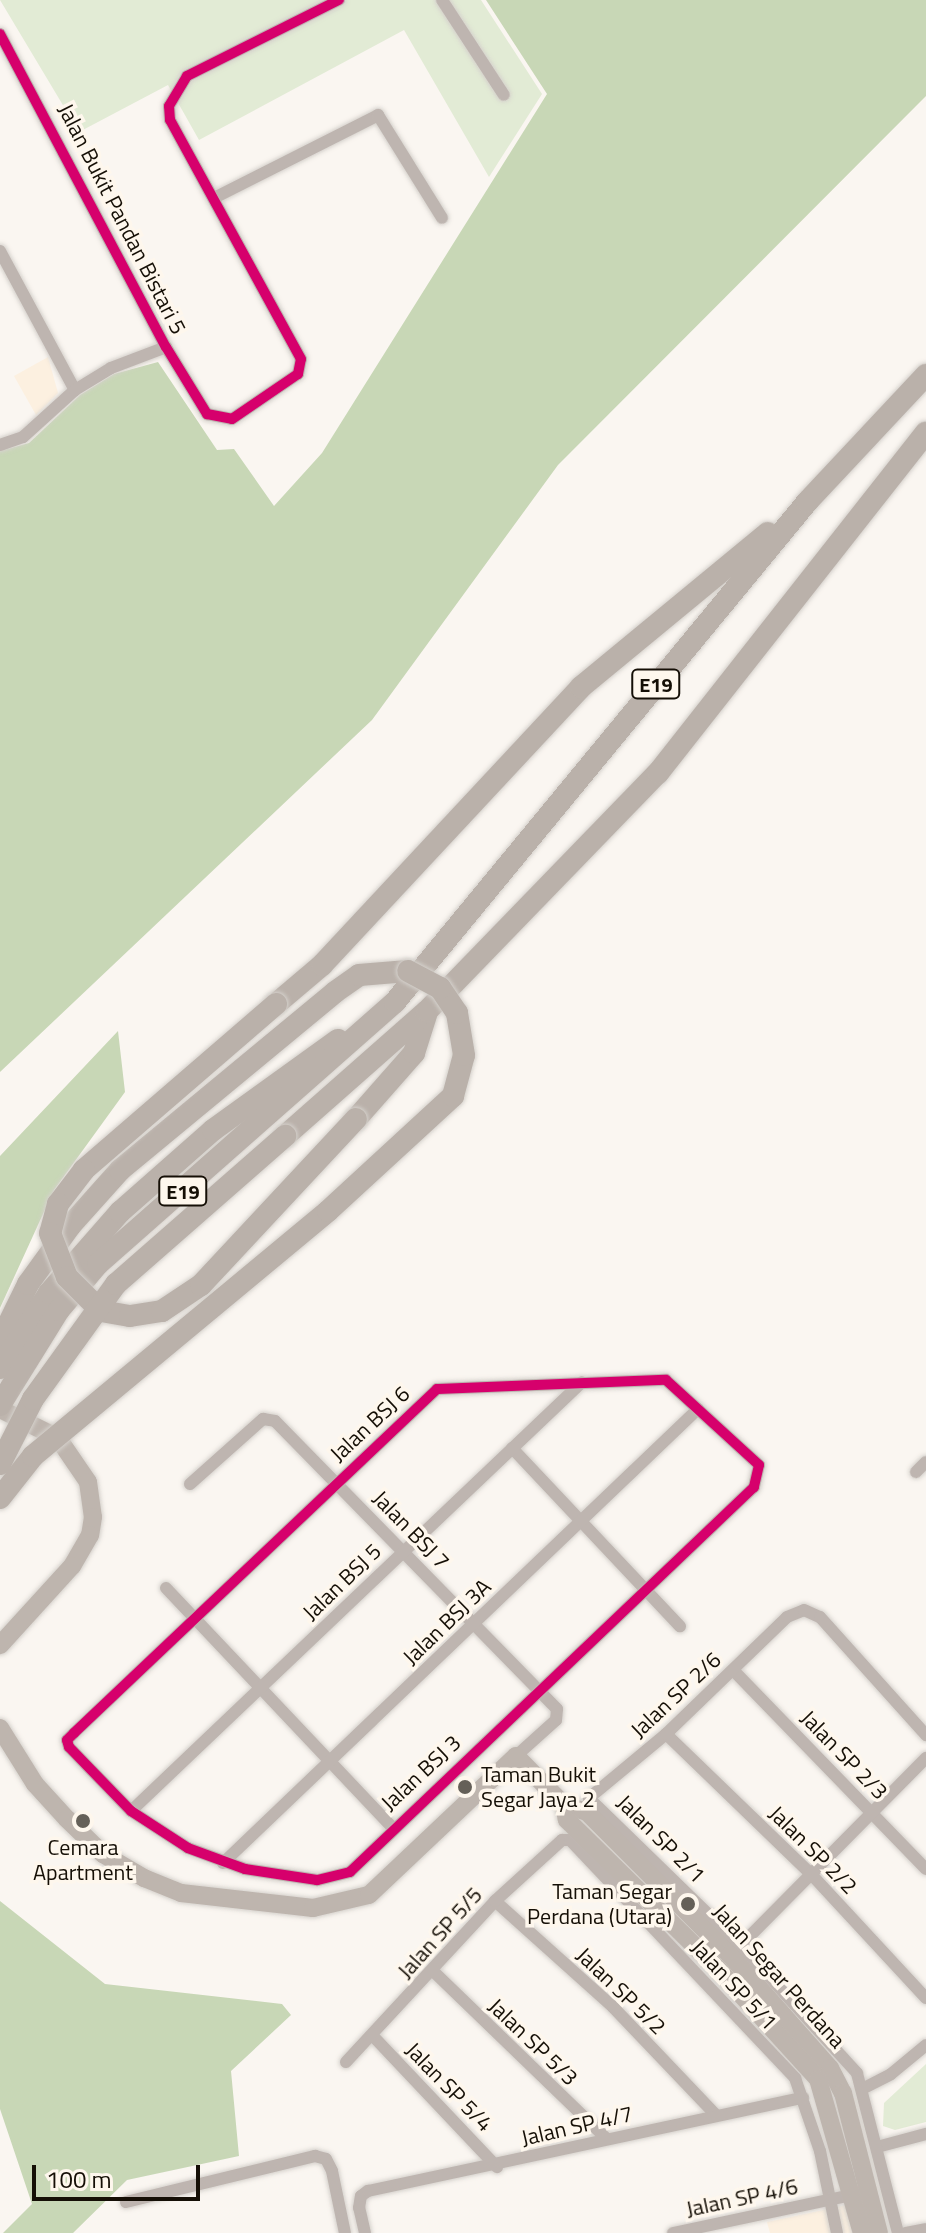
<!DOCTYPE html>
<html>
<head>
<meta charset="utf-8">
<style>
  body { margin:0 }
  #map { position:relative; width:926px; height:2233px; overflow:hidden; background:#faf6f1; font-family:"Titillium Web",sans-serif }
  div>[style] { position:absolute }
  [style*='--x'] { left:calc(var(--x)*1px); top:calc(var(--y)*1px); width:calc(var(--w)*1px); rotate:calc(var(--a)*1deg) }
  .built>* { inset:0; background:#fcf0e0 }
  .green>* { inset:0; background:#e2ebd5 }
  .forest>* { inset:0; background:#c8d7b6 }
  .roads { filter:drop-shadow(0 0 2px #d5d1cc) drop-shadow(0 0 2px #d5d1cc) }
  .street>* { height:12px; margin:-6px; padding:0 6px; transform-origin:6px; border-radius:6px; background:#beb5b0 }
  .secondary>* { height:18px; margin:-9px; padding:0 9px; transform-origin:9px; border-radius:9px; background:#beb5ae }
  .highway>* { height:22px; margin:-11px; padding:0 11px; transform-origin:11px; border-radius:11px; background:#bab1aa }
  .bridges { filter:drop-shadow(0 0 2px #d5d1cc) drop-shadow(0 0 2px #d5d1cc) }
  .highway-bridge>* { height:22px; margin:-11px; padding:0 11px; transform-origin:11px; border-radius:11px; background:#bab1aa }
  .cycleway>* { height:10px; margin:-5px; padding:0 5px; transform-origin:5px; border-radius:5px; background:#d6006c }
  .dots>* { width:22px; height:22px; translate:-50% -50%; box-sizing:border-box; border:4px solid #fef7ed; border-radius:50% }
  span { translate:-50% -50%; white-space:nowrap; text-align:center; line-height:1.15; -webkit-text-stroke:7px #fef7ed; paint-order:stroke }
  .shield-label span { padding:2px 6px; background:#fef7ed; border:2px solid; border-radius:6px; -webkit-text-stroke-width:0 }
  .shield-label { font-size:20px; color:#150f06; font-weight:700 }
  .street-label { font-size:22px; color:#150f06 }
  .poi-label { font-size:22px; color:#150f06 }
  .left { translate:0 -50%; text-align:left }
  .right { translate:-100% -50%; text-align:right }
  .scale { position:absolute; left:32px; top:2165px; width:168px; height:36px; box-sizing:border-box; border:4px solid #150f06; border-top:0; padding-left:10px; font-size:24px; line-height:28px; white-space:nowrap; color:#150f06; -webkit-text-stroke:6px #fef7ed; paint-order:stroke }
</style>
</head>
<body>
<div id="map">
  <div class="built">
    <div style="clip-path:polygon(48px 357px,58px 393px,36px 415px,14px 376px)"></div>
    <div style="clip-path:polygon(847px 2205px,853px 2233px,770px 2233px,767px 2222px)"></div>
  </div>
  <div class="green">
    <div style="clip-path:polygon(0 0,481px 0,542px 94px,489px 177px,404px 30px,199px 140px,168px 85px,79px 132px)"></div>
    <div style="clip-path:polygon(926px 2064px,926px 2122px,895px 2130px,883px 2126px,884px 2103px)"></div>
  </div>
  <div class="forest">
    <div style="clip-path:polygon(486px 0,926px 0,926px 96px,558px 465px,372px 720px,0 1072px,0 451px,29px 443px,80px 395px,114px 374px,158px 362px,217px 450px,234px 449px,274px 506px,322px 453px,547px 94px)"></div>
    <div style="clip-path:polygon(118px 1031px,125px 1092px,54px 1190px,0 1308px,0 1156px)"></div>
    <div style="clip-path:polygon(0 1901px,105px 1984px,282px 2004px,291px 2015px,231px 2071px,239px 2156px,127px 2180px,73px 2233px,3px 2233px,32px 2204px,0 2109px)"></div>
  </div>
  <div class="roads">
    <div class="street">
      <div style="--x:442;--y:0;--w:113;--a:56.9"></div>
      <div style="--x:0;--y:34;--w:354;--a:62.1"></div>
      <div style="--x:166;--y:347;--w:79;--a:58.5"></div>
      <div style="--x:207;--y:414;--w:25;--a:11"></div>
      <div style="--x:232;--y:419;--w:80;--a:-34.3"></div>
      <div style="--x:298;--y:374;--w:15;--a:-79"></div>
      <div style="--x:301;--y:359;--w:273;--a:-118.7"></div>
      <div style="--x:170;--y:120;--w:14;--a:-94"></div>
      <div style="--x:169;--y:106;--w:35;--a:-59"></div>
      <div style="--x:187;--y:76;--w:170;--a:-26.6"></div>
      <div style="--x:214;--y:198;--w:184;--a:-26.8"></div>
      <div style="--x:378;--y:115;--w:121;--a:58.1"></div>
      <div style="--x:0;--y:251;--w:158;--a:61.7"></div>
      <div style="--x:0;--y:445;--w:24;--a:-19"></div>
      <div style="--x:23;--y:437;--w:70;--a:-42.1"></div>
      <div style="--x:75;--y:390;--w:42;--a:-31.4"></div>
      <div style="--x:111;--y:368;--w:59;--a:-20.9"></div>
      <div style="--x:666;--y:1380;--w:126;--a:42.4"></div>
      <div style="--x:759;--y:1465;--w:23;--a:103"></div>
      <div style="--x:754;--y:1487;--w:558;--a:136.38"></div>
      <div style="--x:350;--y:1872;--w:34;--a:166"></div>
      <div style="--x:317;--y:1880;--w:73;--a:-171.3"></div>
      <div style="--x:245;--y:1869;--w:61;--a:-159.8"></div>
      <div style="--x:188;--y:1848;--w:68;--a:-147"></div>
      <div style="--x:131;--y:1811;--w:89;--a:-134.1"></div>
      <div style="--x:69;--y:1747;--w:7;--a:-106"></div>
      <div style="--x:67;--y:1740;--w:10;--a:-45"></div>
      <div style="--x:74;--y:1733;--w:500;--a:-43.46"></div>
      <div style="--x:437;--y:1389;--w:229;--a:-2.3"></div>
      <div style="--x:512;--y:1448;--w:245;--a:46.7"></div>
      <div style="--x:916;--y:1472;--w:14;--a:-45"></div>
      <div style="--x:190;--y:1484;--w:98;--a:-41.7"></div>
      <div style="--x:263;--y:1419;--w:12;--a:9"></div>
      <div style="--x:275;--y:1421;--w:403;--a:45.6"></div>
      <div style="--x:557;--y:1709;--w:11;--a:95"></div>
      <div style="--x:556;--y:1720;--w:54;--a:138"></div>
      <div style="--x:166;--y:1588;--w:329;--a:46.6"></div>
      <div style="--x:733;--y:1670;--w:277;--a:45.9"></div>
      <div style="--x:666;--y:1734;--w:202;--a:44"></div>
      <div style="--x:811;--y:1874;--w:169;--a:47.2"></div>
      <div style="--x:131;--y:1811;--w:622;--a:-43.57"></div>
      <div style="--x:223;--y:1863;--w:657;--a:-43.71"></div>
      <div style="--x:495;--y:1901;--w:159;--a:41.9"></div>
      <div style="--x:613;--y:2007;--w:148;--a:46.4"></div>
      <div style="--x:737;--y:1949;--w:269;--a:-45.3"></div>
      <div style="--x:434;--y:1972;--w:240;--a:44"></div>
      <div style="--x:372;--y:2035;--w:182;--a:46.6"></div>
      <div style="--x:346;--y:2062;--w:219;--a:-47.2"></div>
      <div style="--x:495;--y:1901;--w:91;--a:-42.3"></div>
      <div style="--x:562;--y:1840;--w:8;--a:0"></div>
      <div style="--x:570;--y:1840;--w:328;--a:46.6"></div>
      <div style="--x:795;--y:2078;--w:77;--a:71.1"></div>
      <div style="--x:820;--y:2151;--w:84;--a:78.3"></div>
      <div style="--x:864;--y:2088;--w:30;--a:-27"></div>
      <div style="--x:891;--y:2074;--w:45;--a:-39.6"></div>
      <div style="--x:877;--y:2147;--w:51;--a:-14.9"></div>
      <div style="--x:126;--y:2202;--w:195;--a:-13.7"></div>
      <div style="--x:315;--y:2156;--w:11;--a:15"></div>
      <div style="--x:326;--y:2159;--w:13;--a:63"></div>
      <div style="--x:332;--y:2171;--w:63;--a:78.2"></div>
      <div style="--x:365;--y:2233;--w:26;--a:-103"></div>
      <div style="--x:359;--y:2208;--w:12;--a:-81"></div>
      <div style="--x:361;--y:2196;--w:9;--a:-36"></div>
      <div style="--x:368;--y:2191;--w:445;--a:-12.1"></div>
      <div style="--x:673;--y:2233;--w:188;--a:-12"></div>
      <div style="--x:898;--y:2233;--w:165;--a:-104.4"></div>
      <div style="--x:857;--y:2073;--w:172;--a:-132.4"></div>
      <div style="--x:741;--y:1946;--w:212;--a:-135.8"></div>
      <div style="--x:589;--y:1798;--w:100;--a:-39.7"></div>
      <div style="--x:666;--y:1734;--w:168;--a:-44"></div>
      <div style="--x:787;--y:1617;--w:18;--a:-22"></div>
      <div style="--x:804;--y:1610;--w:17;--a:24"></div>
      <div style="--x:820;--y:1617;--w:159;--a:48.1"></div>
      <div style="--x:906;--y:2233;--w:20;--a:-11"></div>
    </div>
    <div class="secondary">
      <div style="--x:0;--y:1409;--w:65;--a:26.6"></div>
      <div style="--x:58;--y:1438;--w:53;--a:55.7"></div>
      <div style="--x:88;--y:1482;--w:35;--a:82"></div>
      <div style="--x:93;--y:1517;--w:18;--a:99"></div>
      <div style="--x:90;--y:1535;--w:36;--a:120"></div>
      <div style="--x:72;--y:1566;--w:107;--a:132.3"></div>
      <div style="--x:0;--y:1728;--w:66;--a:58"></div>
      <div style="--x:35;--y:1784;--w:47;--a:47.6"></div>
      <div style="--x:67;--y:1819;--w:50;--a:44.2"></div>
      <div style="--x:103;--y:1854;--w:48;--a:30.3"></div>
      <div style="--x:144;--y:1878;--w:40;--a:22"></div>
      <div style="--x:181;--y:1893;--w:133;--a:6.5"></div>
      <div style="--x:313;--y:1908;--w:57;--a:-13.1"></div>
      <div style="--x:369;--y:1895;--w:202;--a:-43.4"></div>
      <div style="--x:516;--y:1756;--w:69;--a:45.6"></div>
      <div style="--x:564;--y:1805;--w:24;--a:17"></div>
      <div style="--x:587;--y:1812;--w:202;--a:45"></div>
      <div style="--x:730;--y:1955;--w:151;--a:48.5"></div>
      <div style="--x:830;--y:2068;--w:28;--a:63"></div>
      <div style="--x:843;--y:2093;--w:145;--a:75.6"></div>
      <div style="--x:564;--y:1805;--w:15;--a:79"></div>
      <div style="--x:567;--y:1820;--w:211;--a:44.6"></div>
      <div style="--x:717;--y:1968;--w:150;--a:47.7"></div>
      <div style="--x:818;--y:2079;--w:160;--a:74.1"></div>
    </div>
    <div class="highway">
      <div style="--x:276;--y:1004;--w:60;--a:-40.3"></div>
      <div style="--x:322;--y:965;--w:380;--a:-47"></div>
      <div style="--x:581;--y:687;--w:242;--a:-39.5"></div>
      <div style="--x:356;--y:1119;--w:88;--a:-48.7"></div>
      <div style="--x:414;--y:1053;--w:43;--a:-72.4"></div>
      <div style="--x:285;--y:1136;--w:189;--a:-41.4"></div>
      <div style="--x:427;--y:1011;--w:332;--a:-45.9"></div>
      <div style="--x:658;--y:773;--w:433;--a:-51.8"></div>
      <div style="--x:0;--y:1341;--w:64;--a:-63.8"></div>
      <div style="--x:28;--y:1284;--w:72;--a:-54.1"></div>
      <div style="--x:70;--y:1226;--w:75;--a:-48.2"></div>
      <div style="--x:120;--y:1170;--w:279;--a:-39.6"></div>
      <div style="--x:335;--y:992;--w:29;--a:-35"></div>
      <div style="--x:359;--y:975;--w:49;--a:-4.7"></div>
      <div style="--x:0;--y:1368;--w:90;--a:-56.8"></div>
      <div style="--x:49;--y:1293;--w:108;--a:-48.8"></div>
      <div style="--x:120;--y:1212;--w:124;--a:-41.4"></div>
      <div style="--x:213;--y:1130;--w:154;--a:-35.8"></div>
      <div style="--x:0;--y:1405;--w:112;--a:-58.2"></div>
      <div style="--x:59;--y:1310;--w:60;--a:-49.7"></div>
      <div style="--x:98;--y:1264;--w:396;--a:-41.4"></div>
      <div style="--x:395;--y:1002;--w:648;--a:-50.51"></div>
      <div style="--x:807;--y:502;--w:174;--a:-46.9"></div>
    </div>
  </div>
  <div class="bridges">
    <div class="highway-bridge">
      <div style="--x:276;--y:1004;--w:254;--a:139.2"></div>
      <div style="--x:84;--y:1170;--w:43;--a:127.4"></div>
      <div style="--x:58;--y:1204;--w:30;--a:105"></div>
      <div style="--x:50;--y:1233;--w:47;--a:68.9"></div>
      <div style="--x:67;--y:1277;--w:48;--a:45"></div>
      <div style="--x:101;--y:1311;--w:29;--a:10"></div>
      <div style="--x:130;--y:1316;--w:32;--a:-9"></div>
      <div style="--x:162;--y:1311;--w:47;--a:-33.7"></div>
      <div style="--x:201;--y:1285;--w:227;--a:-47"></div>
      <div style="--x:0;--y:1464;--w:73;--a:-63.1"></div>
      <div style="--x:33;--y:1399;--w:142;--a:-54.2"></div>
      <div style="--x:116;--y:1284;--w:225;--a:-41.2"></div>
      <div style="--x:0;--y:1498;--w:53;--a:-51.8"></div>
      <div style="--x:33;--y:1456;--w:383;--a:-39.7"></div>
      <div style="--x:328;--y:1211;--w:170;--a:-42.6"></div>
      <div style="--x:453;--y:1096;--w:42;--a:-75"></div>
      <div style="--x:464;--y:1055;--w:43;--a:-99.5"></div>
      <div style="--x:457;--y:1013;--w:30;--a:-124"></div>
      <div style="--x:440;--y:988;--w:36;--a:-152"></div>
    </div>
  </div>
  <div class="cycleway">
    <div style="--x:0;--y:34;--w:354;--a:62.1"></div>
    <div style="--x:166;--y:347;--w:79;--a:58.5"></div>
    <div style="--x:207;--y:414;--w:25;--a:11"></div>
    <div style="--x:232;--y:419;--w:80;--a:-34.3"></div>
    <div style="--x:298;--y:374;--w:15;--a:-79"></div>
    <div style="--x:301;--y:359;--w:273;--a:-118.7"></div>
    <div style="--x:170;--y:120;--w:14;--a:-94"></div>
    <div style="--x:169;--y:106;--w:35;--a:-59"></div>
    <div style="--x:187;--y:76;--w:170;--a:-26.6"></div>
    <div style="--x:666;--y:1380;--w:126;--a:42.4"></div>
    <div style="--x:759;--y:1465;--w:23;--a:103"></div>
    <div style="--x:754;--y:1487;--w:558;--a:136.38"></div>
    <div style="--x:350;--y:1872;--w:34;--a:166"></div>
    <div style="--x:317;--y:1880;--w:73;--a:-171.3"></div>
    <div style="--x:245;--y:1869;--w:61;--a:-159.8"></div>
    <div style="--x:188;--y:1848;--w:68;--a:-147"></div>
    <div style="--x:131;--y:1811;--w:89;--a:-134.1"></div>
    <div style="--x:69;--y:1747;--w:7;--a:-106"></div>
    <div style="--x:67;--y:1740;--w:10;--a:-45"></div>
    <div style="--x:74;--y:1733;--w:500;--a:-43.46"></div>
    <div style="--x:437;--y:1389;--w:229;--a:-2.3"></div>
  </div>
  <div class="dots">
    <div style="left:465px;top:1787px;background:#656058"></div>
    <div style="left:83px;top:1821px;background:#656058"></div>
    <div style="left:688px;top:1904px;background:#656058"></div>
  </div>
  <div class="shield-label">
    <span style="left:656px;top:684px">E19</span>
    <span style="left:183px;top:1191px">E19</span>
  </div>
  <div class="street-label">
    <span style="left:122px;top:219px;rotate:63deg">Jalan Bukit Pandan Bistari 5</span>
    <span style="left:370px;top:1424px;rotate:-43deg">Jalan BSJ 6</span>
    <span style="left:411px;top:1530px;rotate:46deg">Jalan BSJ 7</span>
    <span style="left:342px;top:1582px;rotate:-44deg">Jalan BSJ 5</span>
    <span style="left:447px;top:1622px;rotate:-44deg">Jalan BSJ 3A</span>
    <span style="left:676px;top:1695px;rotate:-43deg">Jalan SP 2/6</span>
    <span style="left:844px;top:1755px;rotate:46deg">Jalan SP 2/3</span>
    <span style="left:421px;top:1773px;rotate:-43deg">Jalan BSJ 3</span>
    <span style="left:661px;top:1839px;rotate:45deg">Jalan SP 2/1</span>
    <span style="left:813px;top:1850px;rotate:45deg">Jalan SP 2/2</span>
    <span style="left:440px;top:1933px;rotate:-48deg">Jalan SP 5/5</span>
    <span style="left:779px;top:1976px;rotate:48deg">Jalan Segar Perdana</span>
    <span style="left:734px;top:1985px;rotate:47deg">Jalan SP 5/1</span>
    <span style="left:621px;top:1991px;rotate:44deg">Jalan SP 5/2</span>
    <span style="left:533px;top:2042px;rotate:44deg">Jalan SP 5/3</span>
    <span style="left:449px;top:2087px;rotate:46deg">Jalan SP 5/4</span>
    <span style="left:577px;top:2126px;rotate:-13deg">Jalan SP 4/7</span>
    <span style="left:742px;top:2198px;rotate:-12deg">Jalan SP 4/6</span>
  </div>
  <div class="poi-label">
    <span class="left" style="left:481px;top:1787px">Taman Bukit<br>Segar Jaya 2</span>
    <span style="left:83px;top:1860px">Cemara<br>Apartment</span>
    <span class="right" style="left:672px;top:1904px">Taman Segar<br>Perdana (Utara)</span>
  </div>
  <div class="scale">100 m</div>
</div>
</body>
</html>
